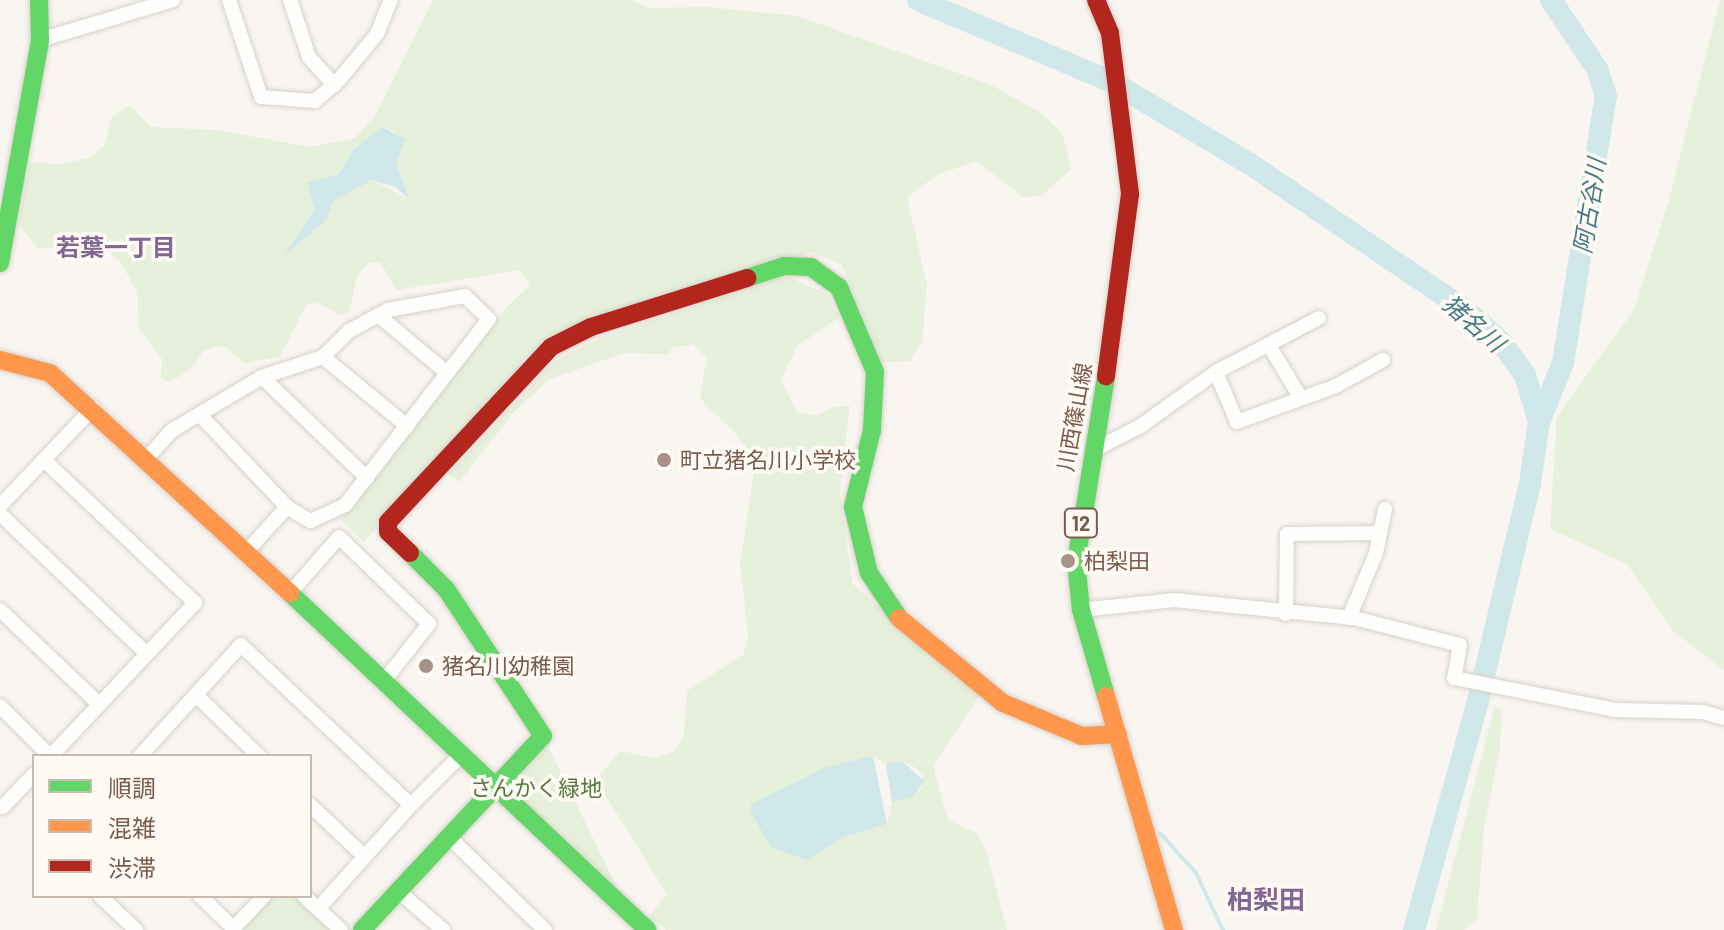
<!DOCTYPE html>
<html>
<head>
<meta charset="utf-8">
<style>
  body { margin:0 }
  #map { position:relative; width:1724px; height:930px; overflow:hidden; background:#f9f5f0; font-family:Barlow,"Noto Sans JP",sans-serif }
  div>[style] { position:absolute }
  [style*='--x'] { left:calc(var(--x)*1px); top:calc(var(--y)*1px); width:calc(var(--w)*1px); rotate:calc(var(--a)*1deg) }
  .green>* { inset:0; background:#e7f0db }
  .water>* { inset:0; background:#d0e8ea }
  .stream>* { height:4px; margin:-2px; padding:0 2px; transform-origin:2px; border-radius:2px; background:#d0e8ea }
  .river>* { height:22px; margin:-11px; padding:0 11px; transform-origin:11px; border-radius:11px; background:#d0e8ea }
  .roads { filter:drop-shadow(0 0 2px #d7d1cb) drop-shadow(0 0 2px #d7d1cb) }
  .street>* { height:14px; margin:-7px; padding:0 7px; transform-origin:7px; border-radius:7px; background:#fefefd }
  .fast>* { height:18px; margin:-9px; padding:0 9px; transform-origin:9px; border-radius:9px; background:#63d668 }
  .slow>* { height:18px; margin:-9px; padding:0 9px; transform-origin:9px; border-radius:9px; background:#ff974d }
  .jam>* { height:18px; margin:-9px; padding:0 9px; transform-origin:9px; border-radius:9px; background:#b3261e }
  .dots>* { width:22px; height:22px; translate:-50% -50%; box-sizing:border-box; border:4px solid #fffaf3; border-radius:50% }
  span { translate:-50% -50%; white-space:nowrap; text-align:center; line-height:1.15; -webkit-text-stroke:7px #fffaf3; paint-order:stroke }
  .shield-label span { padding:2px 6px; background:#fffaf3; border:2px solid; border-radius:6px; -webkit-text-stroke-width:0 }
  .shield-label { font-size:20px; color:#7a5c4d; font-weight:700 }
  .street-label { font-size:22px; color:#7a5c4d }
  .poi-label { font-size:22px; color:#7a5c4d }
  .left { translate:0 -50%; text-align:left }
  .park-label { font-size:22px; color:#537a41 }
  .water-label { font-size:24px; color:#437c86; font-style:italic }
  .neighbourhood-label { font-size:24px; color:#846695; font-weight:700 }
  .quarter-label { font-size:26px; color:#846695; font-weight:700 }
  .legend { position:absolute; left:32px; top:754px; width:280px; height:144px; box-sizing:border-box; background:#fffaf3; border:2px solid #cabbb1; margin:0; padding:10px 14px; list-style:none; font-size:24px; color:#7a5c4d }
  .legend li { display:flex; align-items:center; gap:16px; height:40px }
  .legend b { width:40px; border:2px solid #cabbb1 }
</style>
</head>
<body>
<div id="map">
  <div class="green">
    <div style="clip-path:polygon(evenodd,433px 0,631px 0,649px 8px,707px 7px,797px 16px,989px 84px,1043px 114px,1062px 133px,1071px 169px,1041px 196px,1023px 197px,976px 161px,937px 175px,907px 197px,927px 285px,922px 342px,910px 361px,881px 362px,842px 265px,811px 252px,565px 329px,526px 357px,364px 542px,341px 520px,505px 309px,530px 285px,520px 270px,396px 290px,381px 263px,371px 262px,357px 275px,350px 311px,341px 315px,315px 302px,306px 305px,280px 357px,245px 363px,223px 345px,203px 351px,193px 367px,169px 383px,161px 377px,162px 359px,139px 329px,137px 292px,120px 261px,90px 242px,39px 249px,18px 224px,30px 162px,61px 164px,89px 158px,104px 146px,112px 117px,130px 105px,151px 127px,217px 130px,310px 147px,355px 138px,375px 116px,433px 0,382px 127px,394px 131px,396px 164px,407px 198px,372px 180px,332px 201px,327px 219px,285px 255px,315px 209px,307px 183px,339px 174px,354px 149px,382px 127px)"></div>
    <div style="clip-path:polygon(1720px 0,1724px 0,1724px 670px,1673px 631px,1627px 564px,1550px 529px,1557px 416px,1634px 310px,1668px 203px)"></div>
    <div style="clip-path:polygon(evenodd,785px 276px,826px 293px,839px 318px,798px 345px,781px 379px,797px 413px,817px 416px,832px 407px,850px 406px,840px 492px,852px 583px,980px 695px,934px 764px,935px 774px,948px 820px,977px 833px,986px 850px,1007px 930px,666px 930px,649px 916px,667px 894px,596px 780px,620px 751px,656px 758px,675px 751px,684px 735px,687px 691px,744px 654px,748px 635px,740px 564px,756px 460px,733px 430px,704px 404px,700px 395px,707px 358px,693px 344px,672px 348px,669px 354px,624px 353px,550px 379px,515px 411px,459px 482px,448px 474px,556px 360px,601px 338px,785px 276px,873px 756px,886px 764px,902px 761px,916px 768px,923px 776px,921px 790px,892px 802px,887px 824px,844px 837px,807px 860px,794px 781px,873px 756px)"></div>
    <div style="clip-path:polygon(1495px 706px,1502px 710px,1500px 746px,1484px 828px,1477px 920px,1464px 930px,1436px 930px)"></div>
    <div style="clip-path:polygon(543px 736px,630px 914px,495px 788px)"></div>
    <div style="clip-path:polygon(264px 896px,304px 896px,341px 930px,232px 930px)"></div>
  </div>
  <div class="water">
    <div style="clip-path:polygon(382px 127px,405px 139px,396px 164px,409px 199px,395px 187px,372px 180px,333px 201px,327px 219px,283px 257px,315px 209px,307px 183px,339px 174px,354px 149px)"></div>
    <div style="clip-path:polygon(873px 756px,887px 824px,844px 837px,807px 860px,771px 847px,751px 813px,751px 804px,824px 768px)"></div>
    <div style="clip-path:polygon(902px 761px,924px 781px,913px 797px,892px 802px,886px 764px)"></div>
  </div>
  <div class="stream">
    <div style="--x:1160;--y:833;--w:54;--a:48"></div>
    <div style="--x:1196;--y:873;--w:63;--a:64.7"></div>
  </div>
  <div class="river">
    <div style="--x:918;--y:0;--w:211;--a:22.9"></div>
    <div style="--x:1112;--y:82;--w:161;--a:30.7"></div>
    <div style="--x:1250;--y:164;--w:257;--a:34.1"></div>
    <div style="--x:1463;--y:308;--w:51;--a:41.8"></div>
    <div style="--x:1501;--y:342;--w:41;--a:54"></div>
    <div style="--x:1525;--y:375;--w:49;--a:73.4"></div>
    <div style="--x:1539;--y:422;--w:62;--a:98.4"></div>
    <div style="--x:1530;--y:483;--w:224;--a:103.4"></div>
    <div style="--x:1478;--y:701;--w:238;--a:105.6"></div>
    <div style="--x:1539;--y:422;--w:64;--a:-67.9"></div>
    <div style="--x:1563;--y:363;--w:270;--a:-80.9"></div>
    <div style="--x:1606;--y:96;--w:28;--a:-108"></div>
    <div style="--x:1597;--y:69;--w:83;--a:-123.7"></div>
  </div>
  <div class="roads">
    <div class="street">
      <div style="--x:229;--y:0;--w:102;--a:71.7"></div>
      <div style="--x:261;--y:97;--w:54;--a:4.2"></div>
      <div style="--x:315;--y:101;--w:30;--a:-41"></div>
      <div style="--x:338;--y:81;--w:61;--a:-50.3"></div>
      <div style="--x:377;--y:34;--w:37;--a:-68"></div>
      <div style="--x:290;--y:0;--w:60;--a:71.6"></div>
      <div style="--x:309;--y:57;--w:38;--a:48"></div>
      <div style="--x:40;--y:40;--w:139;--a:-16.7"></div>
      <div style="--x:378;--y:315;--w:90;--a:40"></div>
      <div style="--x:1270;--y:347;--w:56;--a:58.9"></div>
      <div style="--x:323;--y:357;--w:109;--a:39.4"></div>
      <div style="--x:1216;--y:372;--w:54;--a:67.2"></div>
      <div style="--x:1237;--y:422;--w:105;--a:-20"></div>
      <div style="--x:1336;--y:386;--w:54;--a:-29"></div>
      <div style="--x:262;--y:377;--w:146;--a:43.9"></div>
      <div style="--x:202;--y:417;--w:124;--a:46.6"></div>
      <div style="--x:1092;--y:451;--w:53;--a:-27.1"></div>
      <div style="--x:1139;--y:427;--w:95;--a:-35.5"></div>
      <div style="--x:1216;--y:372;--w:116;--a:-27.7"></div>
      <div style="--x:147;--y:458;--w:36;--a:-48"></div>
      <div style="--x:171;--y:431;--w:106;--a:-30.7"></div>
      <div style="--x:262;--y:377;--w:64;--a:-18.2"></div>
      <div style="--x:323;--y:357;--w:37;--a:-45"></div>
      <div style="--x:349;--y:331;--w:44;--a:-28.3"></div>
      <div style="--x:388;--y:310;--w:78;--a:-10.3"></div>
      <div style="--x:465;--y:296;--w:33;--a:44"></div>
      <div style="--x:489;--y:319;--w:235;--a:127.7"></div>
      <div style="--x:345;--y:505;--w:38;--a:155"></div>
      <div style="--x:310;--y:521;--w:27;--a:-149"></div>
      <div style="--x:287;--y:507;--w:59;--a:132.3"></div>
      <div style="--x:44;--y:460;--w:208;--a:43.4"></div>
      <div style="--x:195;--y:603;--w:210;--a:133.3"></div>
      <div style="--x:0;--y:506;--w:135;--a:-46.5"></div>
      <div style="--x:0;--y:514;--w:202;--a:43.6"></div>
      <div style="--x:291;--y:592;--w:73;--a:-48.9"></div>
      <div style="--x:339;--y:537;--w:125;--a:44"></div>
      <div style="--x:429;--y:624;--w:73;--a:128.3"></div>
      <div style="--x:0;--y:610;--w:137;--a:43.5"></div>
      <div style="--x:1081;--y:610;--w:94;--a:-6.1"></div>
      <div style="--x:1174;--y:600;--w:181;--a:5.7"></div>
      <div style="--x:1354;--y:618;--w:109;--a:14.3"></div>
      <div style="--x:1460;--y:645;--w:34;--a:100"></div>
      <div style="--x:1454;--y:678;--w:164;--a:11.2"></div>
      <div style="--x:1615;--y:710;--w:88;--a:1.3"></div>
      <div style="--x:1703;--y:712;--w:22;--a:16"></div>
      <div style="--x:1286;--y:614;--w:80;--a:-89.3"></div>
      <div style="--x:1287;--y:534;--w:93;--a:-0.6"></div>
      <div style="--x:1349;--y:618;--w:70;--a:-67.4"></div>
      <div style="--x:1376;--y:553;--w:45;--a:-78.4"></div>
      <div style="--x:196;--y:695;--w:88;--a:44.1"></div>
      <div style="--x:0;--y:706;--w:71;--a:45"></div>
      <div style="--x:140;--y:756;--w:150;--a:-47.7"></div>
      <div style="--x:241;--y:645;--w:233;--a:43.3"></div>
      <div style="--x:411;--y:805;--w:71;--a:-45"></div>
      <div style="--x:310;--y:805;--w:74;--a:43.4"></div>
      <div style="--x:3;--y:807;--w:45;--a:-46.8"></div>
      <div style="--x:450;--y:838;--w:132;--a:44.1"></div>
      <div style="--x:397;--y:890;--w:61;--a:41"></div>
      <div style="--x:100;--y:896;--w:50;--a:43.4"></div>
      <div style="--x:200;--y:896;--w:46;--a:44.1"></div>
      <div style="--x:304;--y:896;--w:50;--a:42.6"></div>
      <div style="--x:318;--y:909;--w:140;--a:-48.2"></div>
      <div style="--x:232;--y:930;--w:47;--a:-46.7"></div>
    </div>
    <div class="fast">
      <div style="--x:0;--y:263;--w:227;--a:-79.8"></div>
      <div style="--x:40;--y:40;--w:40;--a:-91.4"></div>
      <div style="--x:747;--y:278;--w:39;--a:-18"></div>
      <div style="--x:784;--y:266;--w:27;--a:2"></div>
      <div style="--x:811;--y:267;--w:34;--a:36"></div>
      <div style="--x:839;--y:287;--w:92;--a:67"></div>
      <div style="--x:875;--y:372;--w:58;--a:93"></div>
      <div style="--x:872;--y:430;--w:79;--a:103.9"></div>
      <div style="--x:853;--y:507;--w:68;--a:76.4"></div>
      <div style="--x:869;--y:573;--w:54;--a:56.3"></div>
      <div style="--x:290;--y:593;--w:491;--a:43.3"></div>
      <div style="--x:1106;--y:696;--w:90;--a:-106.2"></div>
      <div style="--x:1081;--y:610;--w:48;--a:-95.9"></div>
      <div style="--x:1076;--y:562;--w:188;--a:-80.8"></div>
      <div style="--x:362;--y:930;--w:265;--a:-47"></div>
      <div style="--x:543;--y:736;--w:176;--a:-123.4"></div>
      <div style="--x:446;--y:589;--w:51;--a:-135"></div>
    </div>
    <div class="slow">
      <div style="--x:0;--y:360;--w:52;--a:14.6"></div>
      <div style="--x:50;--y:373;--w:326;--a:42.5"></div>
      <div style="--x:899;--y:618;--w:134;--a:39.3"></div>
      <div style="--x:1003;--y:703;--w:86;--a:22.7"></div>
      <div style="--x:1082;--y:736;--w:36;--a:-3"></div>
      <div style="--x:1106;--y:696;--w:244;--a:73.8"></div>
    </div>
    <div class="jam">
      <div style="--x:1096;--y:0;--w:36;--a:67"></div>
      <div style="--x:1110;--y:33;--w:162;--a:82.9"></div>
      <div style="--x:1130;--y:194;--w:184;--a:97.5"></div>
      <div style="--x:410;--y:553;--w:30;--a:-136"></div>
      <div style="--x:388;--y:532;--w:10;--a:-90"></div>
      <div style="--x:388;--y:522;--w:239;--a:-47"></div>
      <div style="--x:551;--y:347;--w:45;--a:-26.6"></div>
      <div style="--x:591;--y:327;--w:164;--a:-17.4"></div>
    </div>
  </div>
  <div class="dots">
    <div style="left:664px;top:460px;background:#a69286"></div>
    <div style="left:1068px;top:561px;background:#a69286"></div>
    <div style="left:426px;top:666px;background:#a69286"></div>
  </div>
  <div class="shield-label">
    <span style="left:1081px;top:523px">12</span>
  </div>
  <div class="street-label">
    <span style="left:1074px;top:417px;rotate:-80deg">川西篠山線</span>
  </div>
  <div class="poi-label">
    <span class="left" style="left:680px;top:460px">町立猪名川小学校</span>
    <span class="left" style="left:1084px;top:561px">柏梨田</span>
    <span class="left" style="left:442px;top:666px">猪名川幼稚園</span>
  </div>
  <div class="park-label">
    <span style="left:536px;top:788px">さんかく緑地</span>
  </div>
  <div class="water-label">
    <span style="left:1589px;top:206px;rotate:-81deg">阿古谷川</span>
    <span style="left:1474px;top:323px;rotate:41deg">猪名川</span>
  </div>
  <div class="neighbourhood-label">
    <span style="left:116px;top:247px">若葉一丁目</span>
  </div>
  <div class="quarter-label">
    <span style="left:1266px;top:899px">柏梨田</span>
  </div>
  <ul class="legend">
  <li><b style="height:10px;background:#63d668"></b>順調</li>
  <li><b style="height:10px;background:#ff974d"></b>混雑</li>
  <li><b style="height:10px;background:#b3261e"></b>渋滞</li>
  </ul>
</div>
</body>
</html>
